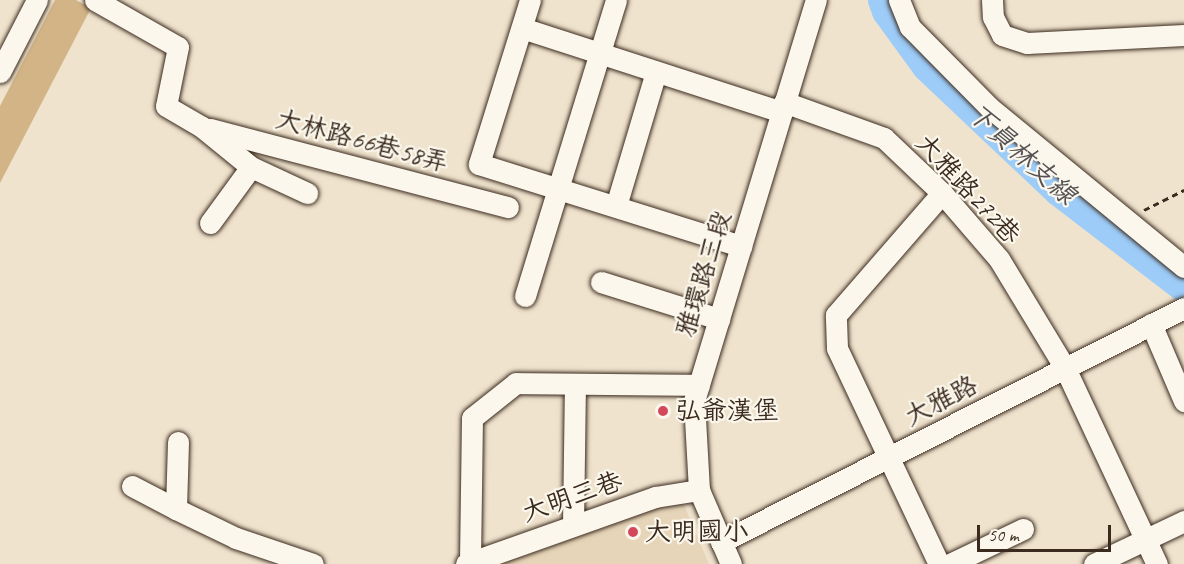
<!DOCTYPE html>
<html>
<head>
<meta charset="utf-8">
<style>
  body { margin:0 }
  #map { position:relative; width:1184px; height:564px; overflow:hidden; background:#efe3cd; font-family:Caveat,"LXGW WenKai TC",sans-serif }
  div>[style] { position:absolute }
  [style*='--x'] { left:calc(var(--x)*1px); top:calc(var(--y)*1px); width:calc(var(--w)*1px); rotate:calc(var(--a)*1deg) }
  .built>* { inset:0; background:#e6d5b8 }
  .river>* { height:32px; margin:-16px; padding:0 16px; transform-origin:16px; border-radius:16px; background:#9dccf8 }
  .building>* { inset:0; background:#d2b486 }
  .path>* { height:3px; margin-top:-1.5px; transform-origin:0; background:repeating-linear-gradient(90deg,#3b2a1e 0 6px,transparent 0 10.5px) }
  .roads { filter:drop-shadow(0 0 2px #3b2a1e) drop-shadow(0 0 2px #3b2a1e) }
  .minor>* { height:21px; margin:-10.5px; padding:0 10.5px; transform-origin:10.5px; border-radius:10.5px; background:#fbf7ec }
  .dots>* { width:16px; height:16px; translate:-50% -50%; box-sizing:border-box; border:3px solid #fbf7ec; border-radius:50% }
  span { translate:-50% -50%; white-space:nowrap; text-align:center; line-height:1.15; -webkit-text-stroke:4.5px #fbf7ec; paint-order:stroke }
  .street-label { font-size:26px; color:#3b2a1e }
  .poi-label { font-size:26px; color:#3b2a1e }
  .left { translate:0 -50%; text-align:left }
  .water-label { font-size:27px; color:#545254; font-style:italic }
  .scale { position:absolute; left:977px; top:525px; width:134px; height:27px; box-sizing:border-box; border:3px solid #3b2a1e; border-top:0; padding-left:8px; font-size:18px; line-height:21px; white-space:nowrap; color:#3b2a1e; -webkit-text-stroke:4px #fbf7ec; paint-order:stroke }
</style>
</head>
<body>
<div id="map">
  <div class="built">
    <div style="clip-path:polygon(681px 498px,709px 564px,481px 564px)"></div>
  </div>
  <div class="river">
    <div style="--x:884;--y:0;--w:12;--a:70"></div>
    <div style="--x:888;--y:11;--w:68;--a:54"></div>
    <div style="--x:928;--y:66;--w:180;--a:43.4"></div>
    <div style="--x:1059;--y:190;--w:158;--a:37.5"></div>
  </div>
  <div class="building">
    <div style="clip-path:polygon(55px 0,76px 0,91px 8px,0 183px,0 106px)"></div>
  </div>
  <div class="path">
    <div style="--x:1144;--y:210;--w:45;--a:-26.6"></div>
  </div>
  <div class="roads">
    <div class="minor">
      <div style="--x:95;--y:0;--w:95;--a:29.5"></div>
      <div style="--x:178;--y:47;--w:60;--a:101.5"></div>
      <div style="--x:166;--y:106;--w:42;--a:30.3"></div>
      <div style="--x:202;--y:127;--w:63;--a:39.2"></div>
      <div style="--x:251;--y:167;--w:62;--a:24.9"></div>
      <div style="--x:530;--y:0;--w:172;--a:107.3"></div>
      <div style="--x:479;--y:164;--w:275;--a:17.4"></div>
      <div style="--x:899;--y:0;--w:29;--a:68"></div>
      <div style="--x:910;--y:27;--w:112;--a:45.4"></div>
      <div style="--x:989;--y:107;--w:252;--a:39.4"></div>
      <div style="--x:992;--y:0;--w:17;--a:87"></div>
      <div style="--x:993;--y:17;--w:20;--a:63"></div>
      <div style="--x:1002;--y:35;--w:26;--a:18"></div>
      <div style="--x:1027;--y:43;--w:157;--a:-2.9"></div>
      <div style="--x:522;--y:28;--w:273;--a:17.9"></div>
      <div style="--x:0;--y:72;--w:81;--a:-62.8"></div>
      <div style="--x:784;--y:102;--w:106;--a:19.8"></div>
      <div style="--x:884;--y:138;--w:80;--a:43.5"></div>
      <div style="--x:942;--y:193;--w:87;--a:49.2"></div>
      <div style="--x:999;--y:259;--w:127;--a:58.8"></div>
      <div style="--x:1065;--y:368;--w:217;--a:64.9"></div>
      <div style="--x:210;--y:129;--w:308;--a:14.7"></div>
      <div style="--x:616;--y:206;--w:140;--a:-73.4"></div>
      <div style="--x:210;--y:223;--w:69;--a:-53.8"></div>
      <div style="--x:601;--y:282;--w:124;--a:17.4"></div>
      <div style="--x:525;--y:296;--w:310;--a:-72.9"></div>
      <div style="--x:1151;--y:324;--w:84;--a:66.8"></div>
      <div style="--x:178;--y:442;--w:67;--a:91.7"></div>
      <div style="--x:176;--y:509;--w:67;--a:25.8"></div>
      <div style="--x:236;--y:538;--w:81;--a:18.7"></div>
      <div style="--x:132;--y:486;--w:50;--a:27.6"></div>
      <div style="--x:573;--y:525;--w:141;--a:-89.2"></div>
      <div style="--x:721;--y:542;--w:519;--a:-26.81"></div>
      <div style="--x:470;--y:561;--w:143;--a:-89.2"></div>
      <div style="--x:472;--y:418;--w:56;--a:-38.5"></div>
      <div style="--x:516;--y:383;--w:183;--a:0.6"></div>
      <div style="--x:466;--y:564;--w:201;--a:-19.5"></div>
      <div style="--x:655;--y:497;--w:45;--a:-9"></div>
      <div style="--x:731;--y:564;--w:81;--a:-113.4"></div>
      <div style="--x:699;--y:490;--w:89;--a:-93.2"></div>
      <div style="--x:694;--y:401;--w:419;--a:-73.1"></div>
      <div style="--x:939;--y:564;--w:239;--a:-115.3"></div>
      <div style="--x:837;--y:348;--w:33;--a:-92"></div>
      <div style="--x:836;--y:315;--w:162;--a:-49"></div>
      <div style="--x:950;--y:564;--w:81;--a:-25.6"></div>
      <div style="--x:1094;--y:564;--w:100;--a:-25.5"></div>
    </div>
  </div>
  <div class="dots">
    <div style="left:663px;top:411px;background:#d1495b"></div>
    <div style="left:633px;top:532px;background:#d1495b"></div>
  </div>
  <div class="street-label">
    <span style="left:362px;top:141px;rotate:15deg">大林路66巷58弄</span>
    <span style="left:968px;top:189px;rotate:47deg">大雅路272巷</span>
    <span style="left:704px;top:274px;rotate:-73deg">雅環路三段</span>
    <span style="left:941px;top:401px;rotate:-27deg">大雅路</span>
    <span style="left:572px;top:497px;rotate:-19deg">大明三巷</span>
  </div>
  <div class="poi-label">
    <span class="left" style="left:675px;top:411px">弘爺漢堡</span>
    <span class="left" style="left:645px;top:532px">大明國小</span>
  </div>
  <div class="water-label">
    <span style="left:1022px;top:154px;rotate:42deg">下員林支線</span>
  </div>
  <div class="scale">50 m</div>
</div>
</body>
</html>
